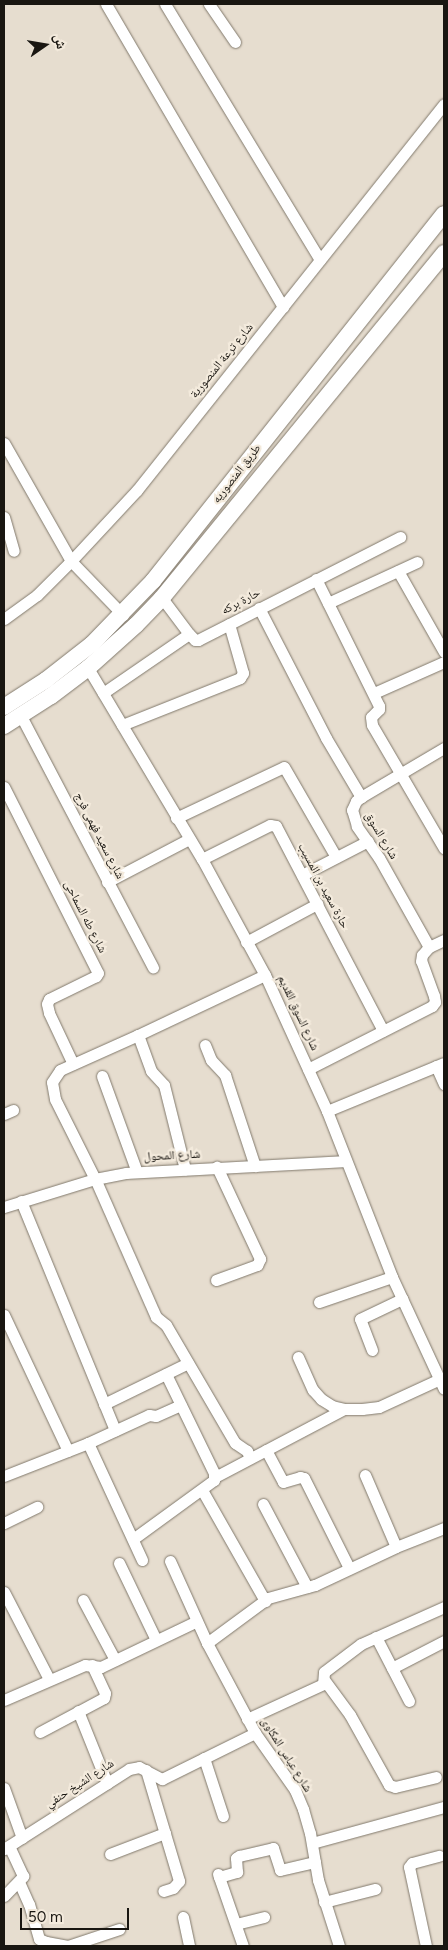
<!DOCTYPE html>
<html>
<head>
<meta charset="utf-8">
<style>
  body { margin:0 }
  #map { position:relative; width:448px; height:1950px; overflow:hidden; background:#e6ddcf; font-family:Figtree,"Noto Naskh Arabic",sans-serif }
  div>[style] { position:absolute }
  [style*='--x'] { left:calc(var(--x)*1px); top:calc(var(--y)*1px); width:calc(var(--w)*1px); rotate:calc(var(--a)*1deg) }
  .roads { filter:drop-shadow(0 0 1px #81796c) drop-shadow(0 0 1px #81796c) }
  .minor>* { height:11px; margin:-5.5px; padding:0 5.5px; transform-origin:5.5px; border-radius:5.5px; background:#fff }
  .secondary>* { height:16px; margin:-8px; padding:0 8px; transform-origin:8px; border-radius:8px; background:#fff }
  span { translate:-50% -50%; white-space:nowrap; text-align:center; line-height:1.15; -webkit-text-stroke:4.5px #f3eadc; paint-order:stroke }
  .street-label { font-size:12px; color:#191611 }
  .frame { position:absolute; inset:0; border:5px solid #191611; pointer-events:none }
  .north { position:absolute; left:20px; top:20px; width:50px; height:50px; -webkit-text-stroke:4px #f3eadc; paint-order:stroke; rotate:77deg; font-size:14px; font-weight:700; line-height:20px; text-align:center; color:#191611 }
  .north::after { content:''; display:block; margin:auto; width:18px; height:22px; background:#191611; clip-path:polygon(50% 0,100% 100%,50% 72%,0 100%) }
  .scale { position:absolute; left:20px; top:1908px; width:109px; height:22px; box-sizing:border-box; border:2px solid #191611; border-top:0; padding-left:6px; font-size:15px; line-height:18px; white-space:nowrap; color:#191611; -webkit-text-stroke:4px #f3eadc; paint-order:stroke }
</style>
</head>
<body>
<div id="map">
  <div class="roads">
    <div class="minor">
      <div style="--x:106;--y:4;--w:351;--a:59.7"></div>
      <div style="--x:165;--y:4;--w:299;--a:58.8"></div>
      <div style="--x:209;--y:4;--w:46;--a:55.6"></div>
      <div style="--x:4;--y:443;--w:136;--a:60.4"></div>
      <div style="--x:71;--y:561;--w:75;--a:46.1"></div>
      <div style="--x:4;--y:517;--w:35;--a:74"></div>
      <div style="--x:398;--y:571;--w:93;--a:60.4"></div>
      <div style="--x:316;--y:579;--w:142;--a:63.6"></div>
      <div style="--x:379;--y:706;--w:3;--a:90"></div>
      <div style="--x:379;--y:709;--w:11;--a:135"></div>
      <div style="--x:371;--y:717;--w:8;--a:83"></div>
      <div style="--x:372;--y:725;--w:143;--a:59.7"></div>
      <div style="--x:162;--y:598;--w:45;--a:53.1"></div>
      <div style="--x:328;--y:603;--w:98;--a:-24.7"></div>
      <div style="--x:259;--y:608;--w:146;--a:62.7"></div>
      <div style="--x:326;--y:738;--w:69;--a:59.3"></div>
      <div style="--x:4;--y:619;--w:41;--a:-36"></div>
      <div style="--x:37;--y:595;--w:48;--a:-45"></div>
      <div style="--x:71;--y:561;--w:97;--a:-47.1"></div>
      <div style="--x:137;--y:490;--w:493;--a:-51.5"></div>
      <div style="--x:88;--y:668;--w:222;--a:59.2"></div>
      <div style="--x:202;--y:859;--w:132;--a:61.5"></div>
      <div style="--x:265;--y:975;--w:149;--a:65.5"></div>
      <div style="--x:327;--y:1111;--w:178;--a:68.6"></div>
      <div style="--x:392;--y:1277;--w:123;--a:65.1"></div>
      <div style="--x:103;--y:693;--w:104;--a:-34.5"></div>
      <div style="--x:189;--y:634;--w:8;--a:45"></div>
      <div style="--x:195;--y:640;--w:3;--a:0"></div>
      <div style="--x:198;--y:640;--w:227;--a:-27"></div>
      <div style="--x:374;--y:693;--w:77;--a:-23.9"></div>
      <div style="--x:21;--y:716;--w:284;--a:62.3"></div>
      <div style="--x:122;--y:725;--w:127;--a:-21.7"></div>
      <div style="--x:240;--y:678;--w:6;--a:-59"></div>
      <div style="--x:243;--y:673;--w:51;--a:-105.9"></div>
      <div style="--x:4;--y:787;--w:208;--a:63.2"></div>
      <div style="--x:98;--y:973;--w:4;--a:124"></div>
      <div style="--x:96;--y:976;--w:52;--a:153.9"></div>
      <div style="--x:49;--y:999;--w:5;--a:112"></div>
      <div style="--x:47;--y:1004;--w:9;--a:77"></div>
      <div style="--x:49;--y:1013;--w:56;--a:64.8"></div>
      <div style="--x:176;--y:818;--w:119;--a:-25.3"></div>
      <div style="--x:284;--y:767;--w:104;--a:60"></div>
      <div style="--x:202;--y:859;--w:76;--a:-26.6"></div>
      <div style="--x:270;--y:825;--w:6;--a:9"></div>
      <div style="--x:276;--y:826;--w:231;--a:62.4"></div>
      <div style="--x:302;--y:875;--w:74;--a:-27.3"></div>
      <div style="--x:107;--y:882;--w:93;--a:-27.7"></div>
      <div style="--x:246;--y:942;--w:81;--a:-28.2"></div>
      <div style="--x:429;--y:947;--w:102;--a:-119.3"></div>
      <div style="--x:379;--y:858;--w:39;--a:-125"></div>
      <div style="--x:357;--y:826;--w:17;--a:-107"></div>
      <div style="--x:352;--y:810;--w:10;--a:-66"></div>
      <div style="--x:356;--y:801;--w:6;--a:-39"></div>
      <div style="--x:361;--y:797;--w:96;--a:-30.6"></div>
      <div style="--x:138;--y:1035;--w:38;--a:70"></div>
      <div style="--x:151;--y:1071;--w:19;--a:47"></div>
      <div style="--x:164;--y:1085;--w:87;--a:76"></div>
      <div style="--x:205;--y:1045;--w:16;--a:68"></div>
      <div style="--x:211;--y:1060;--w:21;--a:47"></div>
      <div style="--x:225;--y:1075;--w:96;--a:71.8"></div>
      <div style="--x:436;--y:1066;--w:20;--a:66"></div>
      <div style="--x:308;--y:1069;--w:139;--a:-26.9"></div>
      <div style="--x:432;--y:1006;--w:5;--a:-53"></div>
      <div style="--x:435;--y:1002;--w:6;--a:-99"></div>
      <div style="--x:434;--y:996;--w:37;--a:-110"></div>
      <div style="--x:421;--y:961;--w:6;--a:-81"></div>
      <div style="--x:422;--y:955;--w:11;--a:-49"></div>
      <div style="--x:429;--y:947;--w:17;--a:-25"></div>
      <div style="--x:102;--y:1076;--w:102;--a:70"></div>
      <div style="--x:327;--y:1111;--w:126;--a:-22.3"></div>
      <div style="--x:4;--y:1114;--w:10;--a:-24"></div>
      <div style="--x:21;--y:1201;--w:248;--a:67.7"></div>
      <div style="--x:4;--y:1207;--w:95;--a:-17.1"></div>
      <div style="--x:95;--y:1179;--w:32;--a:-11"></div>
      <div style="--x:126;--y:1173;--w:220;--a:-3.1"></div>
      <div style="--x:216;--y:1280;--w:44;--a:-20.1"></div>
      <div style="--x:257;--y:1265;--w:7;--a:-63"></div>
      <div style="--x:260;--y:1259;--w:102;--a:-115.1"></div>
      <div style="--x:319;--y:1302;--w:77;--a:-18.9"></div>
      <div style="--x:4;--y:1315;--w:150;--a:64.8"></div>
      <div style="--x:372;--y:1350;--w:33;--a:-111"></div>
      <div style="--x:360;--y:1319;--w:47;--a:-25.5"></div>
      <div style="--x:298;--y:1357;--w:36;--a:66"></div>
      <div style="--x:313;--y:1390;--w:12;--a:48"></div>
      <div style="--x:321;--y:1399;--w:13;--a:32"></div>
      <div style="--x:332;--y:1406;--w:12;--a:14"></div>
      <div style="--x:344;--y:1409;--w:18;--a:0"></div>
      <div style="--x:362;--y:1409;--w:17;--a:-7"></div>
      <div style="--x:379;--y:1407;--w:67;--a:-24.7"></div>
      <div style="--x:104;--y:1404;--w:93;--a:-26"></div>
      <div style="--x:88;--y:1443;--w:129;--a:65.2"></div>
      <div style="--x:266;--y:1450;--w:36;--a:62"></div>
      <div style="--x:283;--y:1482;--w:18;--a:-16"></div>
      <div style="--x:300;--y:1477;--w:4;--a:14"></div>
      <div style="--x:304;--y:1478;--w:101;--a:63.4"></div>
      <div style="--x:250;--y:1458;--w:8;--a:-113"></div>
      <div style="--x:247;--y:1451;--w:14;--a:-146"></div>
      <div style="--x:235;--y:1443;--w:137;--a:-120.3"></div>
      <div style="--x:166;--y:1325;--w:13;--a:-141"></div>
      <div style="--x:156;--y:1317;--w:151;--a:-113.8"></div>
      <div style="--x:95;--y:1179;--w:89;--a:-116.6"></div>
      <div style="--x:55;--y:1099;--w:17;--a:-100"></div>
      <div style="--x:52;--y:1082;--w:14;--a:-56"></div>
      <div style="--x:60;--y:1070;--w:85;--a:-24.2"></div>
      <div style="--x:138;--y:1035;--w:140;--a:-25.3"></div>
      <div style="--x:365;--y:1475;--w:78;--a:66.7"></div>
      <div style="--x:4;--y:1476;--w:90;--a:-21.4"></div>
      <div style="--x:88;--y:1443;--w:67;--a:-24.7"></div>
      <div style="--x:149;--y:1415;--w:7;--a:8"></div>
      <div style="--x:156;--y:1416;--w:27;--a:-24"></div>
      <div style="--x:215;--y:1477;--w:146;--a:-27.8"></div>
      <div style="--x:202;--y:1490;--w:128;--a:60.4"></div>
      <div style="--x:263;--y:1504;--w:94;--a:62.1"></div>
      <div style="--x:4;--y:1523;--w:37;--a:-26"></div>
      <div style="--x:133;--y:1539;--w:100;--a:-36.1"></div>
      <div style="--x:214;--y:1480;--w:7;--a:-90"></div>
      <div style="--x:214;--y:1473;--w:110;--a:-115.9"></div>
      <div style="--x:170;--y:1561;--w:90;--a:65.7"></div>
      <div style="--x:207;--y:1643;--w:102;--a:61.9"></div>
      <div style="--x:255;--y:1733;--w:70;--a:54.9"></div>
      <div style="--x:295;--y:1790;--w:21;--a:67"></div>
      <div style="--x:303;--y:1809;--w:25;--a:74"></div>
      <div style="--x:310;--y:1833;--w:48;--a:80.3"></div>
      <div style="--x:318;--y:1880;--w:69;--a:72.3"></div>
      <div style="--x:119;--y:1563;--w:85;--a:64.3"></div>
      <div style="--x:4;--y:1592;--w:98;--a:62.7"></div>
      <div style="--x:83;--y:1600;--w:68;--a:61.9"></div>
      <div style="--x:376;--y:1637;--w:72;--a:62.7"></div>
      <div style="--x:207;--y:1643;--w:76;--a:-36.4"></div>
      <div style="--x:268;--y:1598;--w:49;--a:-15.5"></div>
      <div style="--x:315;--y:1585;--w:89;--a:-25.1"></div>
      <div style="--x:396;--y:1547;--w:52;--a:-21.6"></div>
      <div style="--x:392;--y:1668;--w:59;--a:-27.4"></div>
      <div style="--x:325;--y:1681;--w:42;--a:53.7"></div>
      <div style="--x:350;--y:1715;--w:80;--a:60.9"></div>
      <div style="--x:389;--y:1785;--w:6;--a:18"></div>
      <div style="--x:395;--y:1787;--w:42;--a:-13.7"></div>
      <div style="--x:4;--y:1700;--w:88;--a:-23.4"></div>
      <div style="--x:85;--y:1665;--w:16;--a:7"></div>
      <div style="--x:101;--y:1667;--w:106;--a:-25.6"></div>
      <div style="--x:78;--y:1711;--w:78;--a:68.1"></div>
      <div style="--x:247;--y:1719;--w:84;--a:-24.7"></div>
      <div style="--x:323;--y:1684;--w:12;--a:-85"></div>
      <div style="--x:324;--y:1672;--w:46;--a:-37.1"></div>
      <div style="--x:361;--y:1644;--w:91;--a:-24"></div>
      <div style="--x:40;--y:1732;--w:72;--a:-28"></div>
      <div style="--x:104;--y:1698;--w:5;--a:-79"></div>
      <div style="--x:105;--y:1693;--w:31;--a:-115"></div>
      <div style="--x:204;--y:1758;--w:61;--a:71.9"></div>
      <div style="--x:146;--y:1770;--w:116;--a:73.4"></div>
      <div style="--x:179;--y:1881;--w:9;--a:131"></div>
      <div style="--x:173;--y:1888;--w:10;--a:163"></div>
      <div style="--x:4;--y:1788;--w:53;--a:70.2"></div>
      <div style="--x:312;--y:1843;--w:137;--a:-15.3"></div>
      <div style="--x:4;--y:1849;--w:148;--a:-32.6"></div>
      <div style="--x:129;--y:1769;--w:10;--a:-11"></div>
      <div style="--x:139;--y:1767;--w:26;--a:28"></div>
      <div style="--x:162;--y:1779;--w:104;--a:-26.3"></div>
      <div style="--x:110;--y:1854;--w:59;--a:-20.9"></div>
      <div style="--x:218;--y:1874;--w:76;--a:70.9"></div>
      <div style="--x:219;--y:1877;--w:19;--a:-16"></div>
      <div style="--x:237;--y:1872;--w:14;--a:-94"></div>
      <div style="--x:236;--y:1858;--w:4;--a:-34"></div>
      <div style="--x:239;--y:1856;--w:35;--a:-13"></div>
      <div style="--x:273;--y:1848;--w:23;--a:72"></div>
      <div style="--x:280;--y:1870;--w:36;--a:-13"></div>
      <div style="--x:19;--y:1882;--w:24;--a:66"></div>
      <div style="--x:29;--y:1904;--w:36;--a:74"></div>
      <div style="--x:39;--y:1939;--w:8;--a:23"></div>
      <div style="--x:46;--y:1942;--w:22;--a:10"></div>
      <div style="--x:68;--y:1946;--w:54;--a:-18.4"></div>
      <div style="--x:4;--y:1896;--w:28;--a:-46"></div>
      <div style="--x:23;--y:1876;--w:33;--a:-115"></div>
      <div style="--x:324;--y:1902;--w:53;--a:-14.3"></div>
      <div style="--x:183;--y:1917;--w:30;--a:78"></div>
      <div style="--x:236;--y:1924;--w:29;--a:-14"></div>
      <div style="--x:426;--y:1946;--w:81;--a:-102.1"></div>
      <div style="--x:409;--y:1867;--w:5;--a:-53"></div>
      <div style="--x:412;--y:1863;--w:28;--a:-15"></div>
    </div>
    <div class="secondary">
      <div style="--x:4;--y:707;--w:50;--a:-32.7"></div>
      <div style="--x:46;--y:680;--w:58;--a:-38"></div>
      <div style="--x:92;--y:644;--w:88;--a:-45.9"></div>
      <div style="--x:153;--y:581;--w:468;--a:-51.6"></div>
      <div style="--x:4;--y:726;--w:56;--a:-32.6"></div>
      <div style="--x:51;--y:696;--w:46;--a:-37.1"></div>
      <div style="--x:88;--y:668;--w:64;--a:-41.9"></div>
      <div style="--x:136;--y:625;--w:37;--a:-46"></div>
      <div style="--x:162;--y:598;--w:446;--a:-50.7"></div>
    </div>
  </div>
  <div class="street-label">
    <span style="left:222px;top:361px;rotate:-51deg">شارع ترعة المنصورية</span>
    <span style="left:237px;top:474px;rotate:-52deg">طريق المنصوريه</span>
    <span style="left:241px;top:602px;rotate:-28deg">حارة بركه</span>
    <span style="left:99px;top:836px;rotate:63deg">شارع سعيد فهمى فرج</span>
    <span style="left:381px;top:836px;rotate:59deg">شارع السوق</span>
    <span style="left:323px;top:886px;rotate:62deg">حارة سعيد بن المسيب</span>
    <span style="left:85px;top:917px;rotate:63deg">شارع طه السماحى</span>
    <span style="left:298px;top:1013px;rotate:65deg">شارع السوق القديم</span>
    <span style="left:172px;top:1156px;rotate:-3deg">شارع المحول</span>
    <span style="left:286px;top:1755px;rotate:58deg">شارع عباس المكاوى</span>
    <span style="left:80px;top:1784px;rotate:-33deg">شارع الشيخ حنفي</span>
  </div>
  <div class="frame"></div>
  <div class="north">ش</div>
  <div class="scale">50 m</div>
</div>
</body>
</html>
